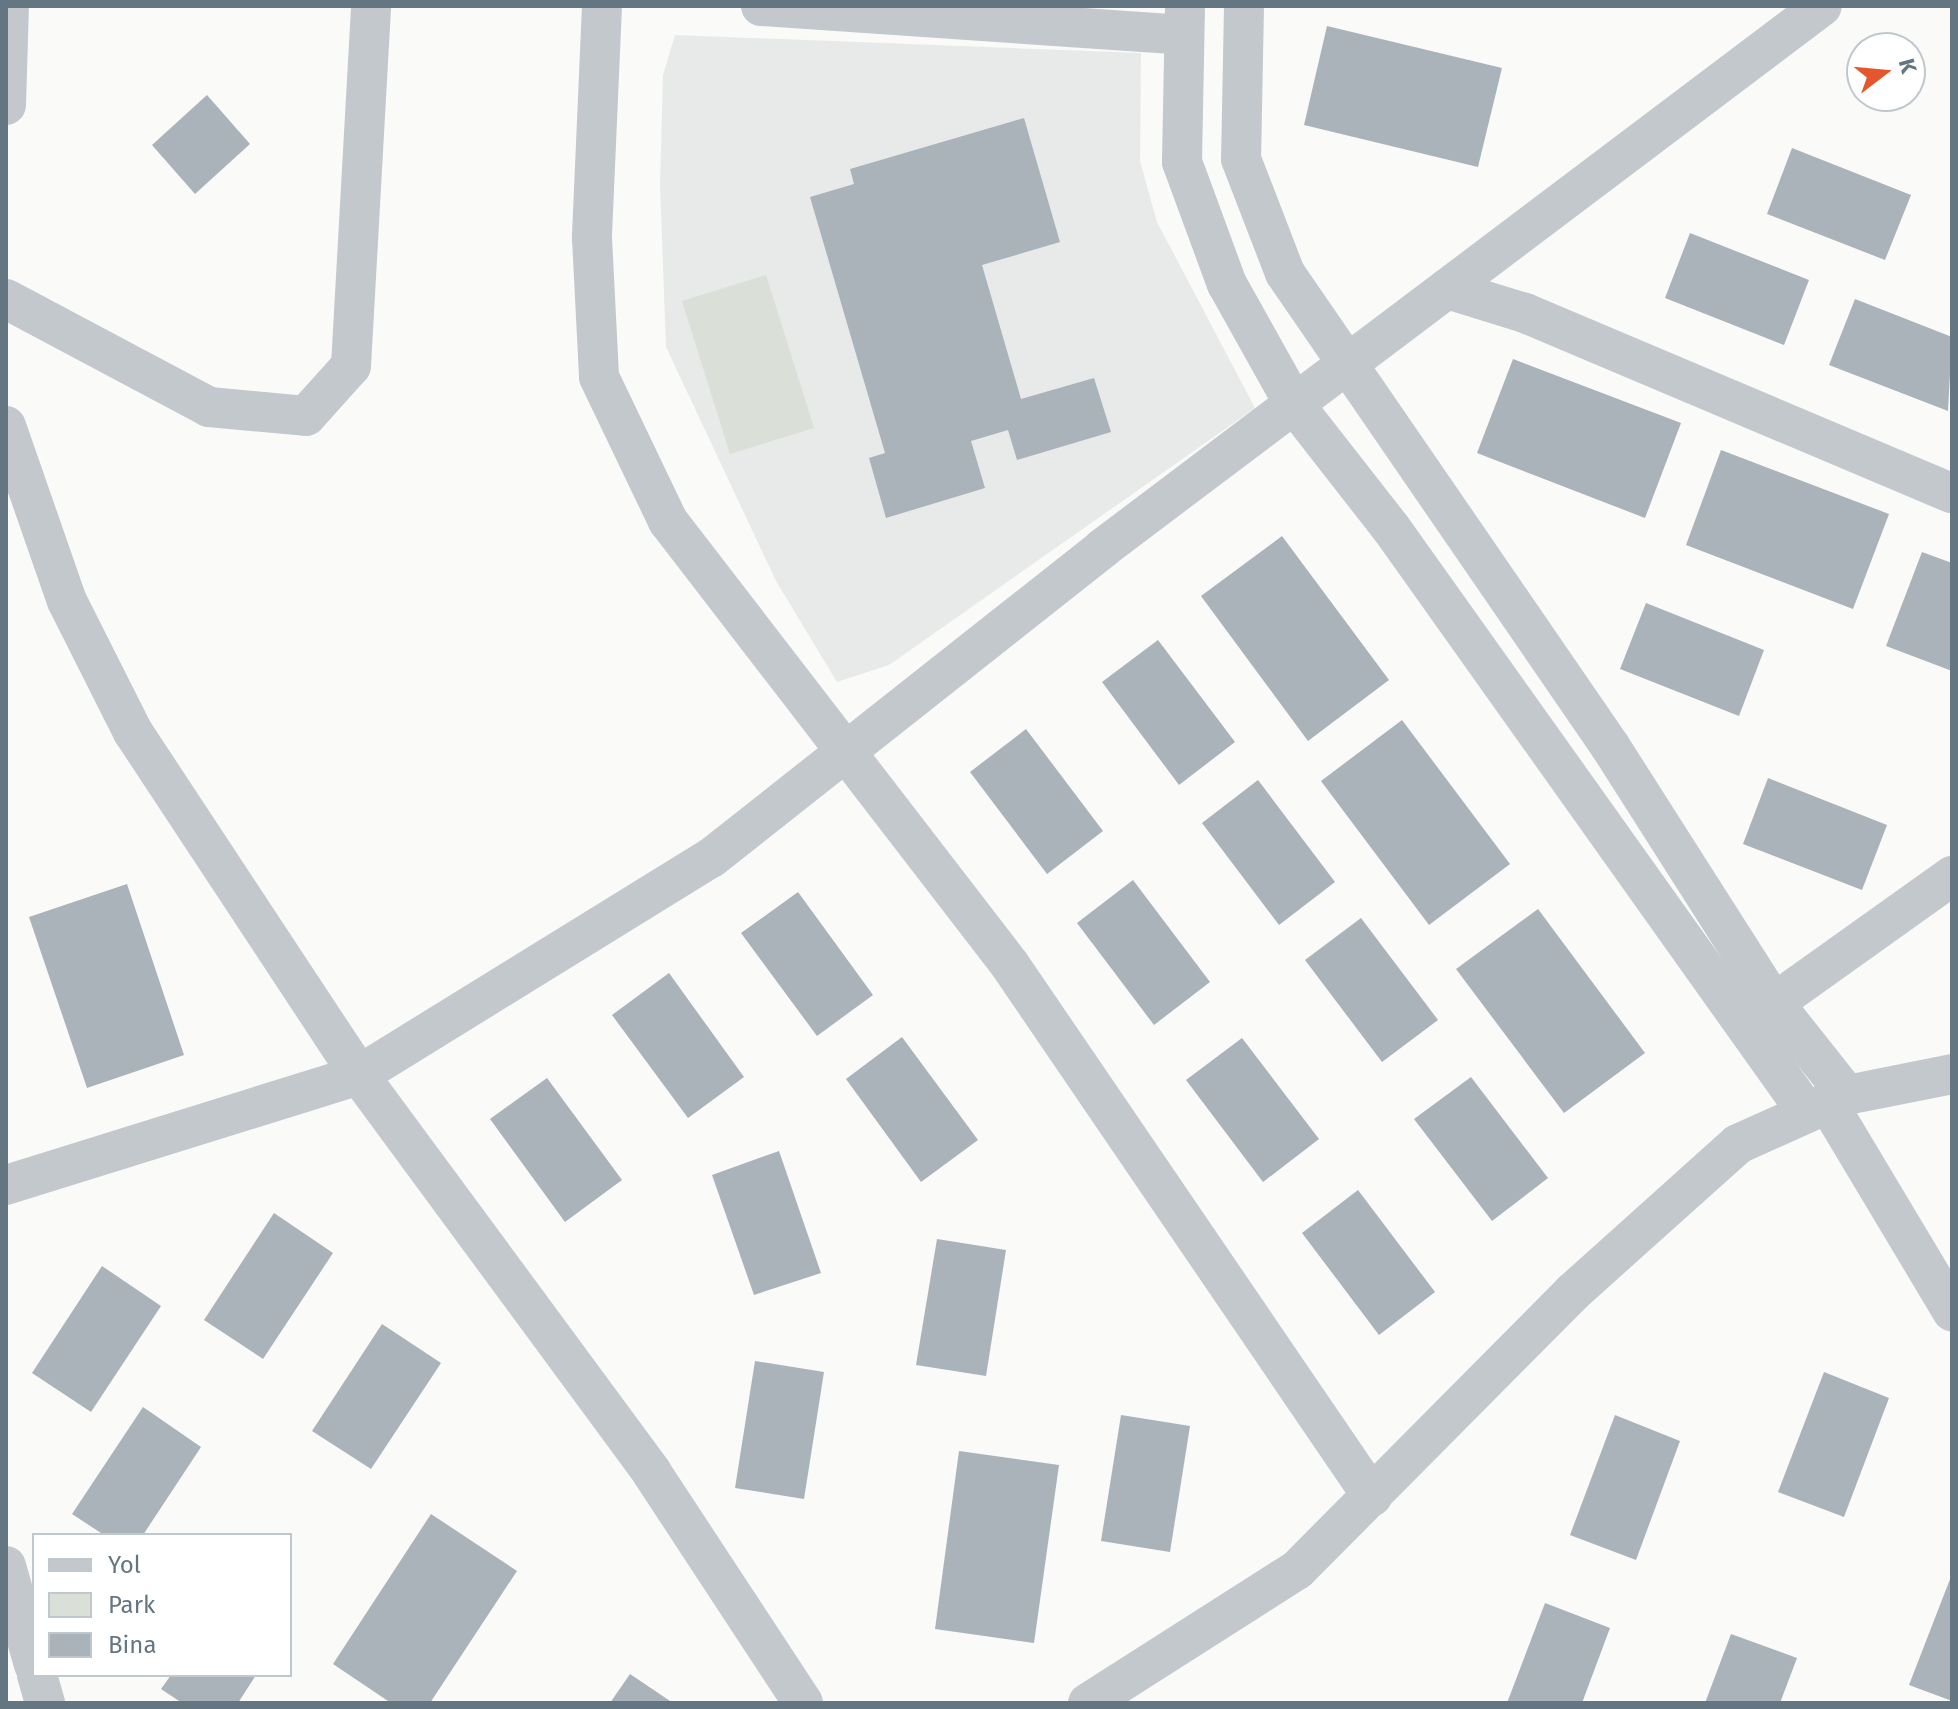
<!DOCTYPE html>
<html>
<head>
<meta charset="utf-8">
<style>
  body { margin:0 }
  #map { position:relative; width:1958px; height:1709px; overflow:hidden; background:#fafaf8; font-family:"Fira Sans",sans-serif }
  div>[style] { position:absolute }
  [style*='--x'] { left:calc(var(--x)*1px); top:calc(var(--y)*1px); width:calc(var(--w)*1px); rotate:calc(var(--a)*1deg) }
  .built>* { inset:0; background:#e8e9e9 }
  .green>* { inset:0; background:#dadfd7 }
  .building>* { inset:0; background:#aab3b9 }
  .street>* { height:40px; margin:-20px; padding:0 20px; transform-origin:20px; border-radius:20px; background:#c3c8cc }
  span { translate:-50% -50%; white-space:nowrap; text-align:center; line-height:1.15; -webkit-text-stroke:8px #fff; paint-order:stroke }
  .frame { position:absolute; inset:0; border:8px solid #657683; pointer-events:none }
  .legend { position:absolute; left:32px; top:1533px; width:260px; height:144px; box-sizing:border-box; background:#fff; border:2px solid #c1c8cd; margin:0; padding:10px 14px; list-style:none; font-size:24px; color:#657683 }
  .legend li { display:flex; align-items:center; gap:16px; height:40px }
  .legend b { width:40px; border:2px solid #c1c8cd }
  .north { position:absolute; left:1846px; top:32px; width:80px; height:80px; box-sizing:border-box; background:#fff; border:2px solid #c1c8cd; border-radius:50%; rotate:74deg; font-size:22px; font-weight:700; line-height:32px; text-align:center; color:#657683 }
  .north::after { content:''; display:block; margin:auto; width:28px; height:36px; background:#e4572e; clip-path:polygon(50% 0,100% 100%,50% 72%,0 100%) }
</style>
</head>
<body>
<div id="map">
  <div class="built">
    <div style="clip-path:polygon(675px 35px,1141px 53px,1140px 161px,1157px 222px,1255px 408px,889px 665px,837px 682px,776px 581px,666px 347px,660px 185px,663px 75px)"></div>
  </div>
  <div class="green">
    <div style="clip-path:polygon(766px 275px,814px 428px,730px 454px,682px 301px)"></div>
  </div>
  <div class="building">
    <div style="clip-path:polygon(1327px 26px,1502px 68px,1478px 167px,1304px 125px)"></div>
    <div style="clip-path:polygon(207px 95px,250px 144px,195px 194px,152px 145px)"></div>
    <div style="clip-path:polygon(1024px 118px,1060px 242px,982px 265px,1021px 399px,1094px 378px,1111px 432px,1017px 460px,1008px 430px,971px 441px,985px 488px,886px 518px,869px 458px,885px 453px,810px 197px,854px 184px,850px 169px)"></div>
    <div style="clip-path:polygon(1792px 148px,1911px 195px,1885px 260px,1767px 214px)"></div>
    <div style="clip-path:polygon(1690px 233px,1809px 280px,1784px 345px,1665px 298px)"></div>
    <div style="clip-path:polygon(1855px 299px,1952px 337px,1948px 411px,1829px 365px)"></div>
    <div style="clip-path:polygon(1513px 359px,1681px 423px,1645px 518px,1477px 453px)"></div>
    <div style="clip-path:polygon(1721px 450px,1889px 514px,1853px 609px,1686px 545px)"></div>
    <div style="clip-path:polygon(1282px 536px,1389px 680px,1308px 741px,1201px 596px)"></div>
    <div style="clip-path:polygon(1922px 552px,1952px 563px,1952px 671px,1886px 646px)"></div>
    <div style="clip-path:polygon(1646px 603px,1764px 650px,1739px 716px,1620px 669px)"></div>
    <div style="clip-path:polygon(1158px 640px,1235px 742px,1179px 785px,1102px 682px)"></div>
    <div style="clip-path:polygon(1402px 720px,1510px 864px,1429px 925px,1321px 781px)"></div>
    <div style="clip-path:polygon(1026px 729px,1103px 831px,1047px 874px,970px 772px)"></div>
    <div style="clip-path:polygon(1768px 778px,1887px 825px,1862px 890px,1743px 844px)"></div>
    <div style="clip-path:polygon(1258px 780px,1335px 882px,1279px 925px,1202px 823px)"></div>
    <div style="clip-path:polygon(1133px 880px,1210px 982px,1154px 1025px,1077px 923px)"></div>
    <div style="clip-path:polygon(127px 884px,184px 1055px,87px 1088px,29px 917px)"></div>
    <div style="clip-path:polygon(798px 892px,873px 995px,817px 1036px,741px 933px)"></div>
    <div style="clip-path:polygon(1538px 909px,1645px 1053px,1564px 1113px,1456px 969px)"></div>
    <div style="clip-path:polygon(1361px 918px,1438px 1020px,1382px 1062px,1305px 960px)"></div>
    <div style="clip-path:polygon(669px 973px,744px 1077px,688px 1118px,612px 1015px)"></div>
    <div style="clip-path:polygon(902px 1037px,978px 1140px,921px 1182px,846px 1079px)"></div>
    <div style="clip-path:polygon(1242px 1038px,1319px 1139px,1263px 1182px,1186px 1080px)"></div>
    <div style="clip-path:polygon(1471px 1077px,1548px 1178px,1492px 1221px,1414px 1119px)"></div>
    <div style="clip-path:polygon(547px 1078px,622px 1180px,565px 1222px,490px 1119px)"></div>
    <div style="clip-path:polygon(779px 1151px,821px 1273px,754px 1295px,712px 1175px)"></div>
    <div style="clip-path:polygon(1358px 1190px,1435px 1292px,1379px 1335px,1302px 1233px)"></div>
    <div style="clip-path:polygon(274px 1213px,333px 1253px,263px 1359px,204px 1320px)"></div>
    <div style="clip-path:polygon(937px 1239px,1006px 1250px,986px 1376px,916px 1365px)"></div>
    <div style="clip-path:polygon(102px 1266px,161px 1306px,91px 1412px,32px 1373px)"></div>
    <div style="clip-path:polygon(382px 1324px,441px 1363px,371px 1469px,312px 1431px)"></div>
    <div style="clip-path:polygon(755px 1361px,824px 1372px,804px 1499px,735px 1488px)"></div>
    <div style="clip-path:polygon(1824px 1372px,1889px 1398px,1844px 1517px,1778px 1492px)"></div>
    <div style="clip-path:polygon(143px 1407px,201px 1447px,143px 1535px,104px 1535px,72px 1514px)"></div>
    <div style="clip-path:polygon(1121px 1415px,1190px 1426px,1170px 1552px,1101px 1541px)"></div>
    <div style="clip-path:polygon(1615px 1415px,1680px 1441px,1636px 1560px,1570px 1535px)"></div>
    <div style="clip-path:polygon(959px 1451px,1059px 1465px,1034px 1643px,935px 1629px)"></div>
    <div style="clip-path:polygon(431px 1514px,517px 1571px,430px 1703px,391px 1703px,333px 1664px)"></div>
    <div style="clip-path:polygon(1952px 1574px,1952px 1701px,1909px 1685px)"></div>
    <div style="clip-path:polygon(1545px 1603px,1610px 1628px,1582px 1703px,1507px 1703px)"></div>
    <div style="clip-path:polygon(1731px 1634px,1797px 1658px,1780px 1703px,1705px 1703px)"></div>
    <div style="clip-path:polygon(630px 1674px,673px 1703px,610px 1703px)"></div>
    <div style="clip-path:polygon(171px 1675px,256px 1675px,238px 1703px,182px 1703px,161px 1689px)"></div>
  </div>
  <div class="street">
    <div style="--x:602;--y:6;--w:232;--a:92.5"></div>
    <div style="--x:592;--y:238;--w:139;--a:87.1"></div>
    <div style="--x:599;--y:377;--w:160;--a:64.4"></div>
    <div style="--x:668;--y:521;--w:560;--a:52.39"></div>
    <div style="--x:1010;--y:965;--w:643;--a:55.72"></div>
    <div style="--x:761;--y:6;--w:424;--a:3.9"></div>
    <div style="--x:1185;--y:6;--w:156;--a:91.1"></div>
    <div style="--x:1182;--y:162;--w:130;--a:69.8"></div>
    <div style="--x:1227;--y:284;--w:137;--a:60.8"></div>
    <div style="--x:1294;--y:404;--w:157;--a:52"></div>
    <div style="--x:1391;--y:528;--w:716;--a:54.56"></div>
    <div style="--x:1244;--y:6;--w:153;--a:91.1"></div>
    <div style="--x:1241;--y:159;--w:122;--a:68.9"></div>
    <div style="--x:1285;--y:273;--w:574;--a:55.51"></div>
    <div style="--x:1610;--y:746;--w:305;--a:57.5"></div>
    <div style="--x:1774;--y:1003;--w:117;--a:51.6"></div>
    <div style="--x:6;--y:105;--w:99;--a:-88.3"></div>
    <div style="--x:1447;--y:289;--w:82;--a:17.1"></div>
    <div style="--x:1525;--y:313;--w:463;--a:22.9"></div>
    <div style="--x:6;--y:299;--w:230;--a:28"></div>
    <div style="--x:209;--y:407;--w:97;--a:5.3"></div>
    <div style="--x:306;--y:416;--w:67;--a:-48"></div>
    <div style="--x:351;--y:366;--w:361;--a:-86.8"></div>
    <div style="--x:6;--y:426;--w:185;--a:70.8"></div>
    <div style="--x:67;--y:601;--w:147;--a:63.3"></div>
    <div style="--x:133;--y:732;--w:411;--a:56.6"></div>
    <div style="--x:359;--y:1075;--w:494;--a:53.6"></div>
    <div style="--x:652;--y:1473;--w:275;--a:56.7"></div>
    <div style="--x:1774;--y:1003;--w:219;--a:-35.5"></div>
    <div style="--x:1827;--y:1102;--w:244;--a:59.1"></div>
    <div style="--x:6;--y:1185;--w:370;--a:-17.3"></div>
    <div style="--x:359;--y:1075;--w:414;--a:-31.7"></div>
    <div style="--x:711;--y:858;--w:500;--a:-38.3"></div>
    <div style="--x:1103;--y:548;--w:900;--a:-37.01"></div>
    <div style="--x:6;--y:1566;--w:103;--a:74.2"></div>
    <div style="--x:37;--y:1675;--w:29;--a:74"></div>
    <div style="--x:1088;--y:1703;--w:248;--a:-32.5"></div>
    <div style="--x:1297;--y:1570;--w:392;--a:-45.2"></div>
    <div style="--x:1573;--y:1292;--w:222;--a:-41.9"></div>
    <div style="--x:1738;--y:1144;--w:120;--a:-24.2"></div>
    <div style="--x:1847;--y:1095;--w:107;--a:-11.3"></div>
  </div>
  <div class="frame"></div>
  <ul class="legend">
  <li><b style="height:10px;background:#c3c8cc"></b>Yol</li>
  <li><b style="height:22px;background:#dadfd7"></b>Park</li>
  <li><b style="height:22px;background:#aab3b9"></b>Bina</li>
  </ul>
  <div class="north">K</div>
</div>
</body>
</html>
